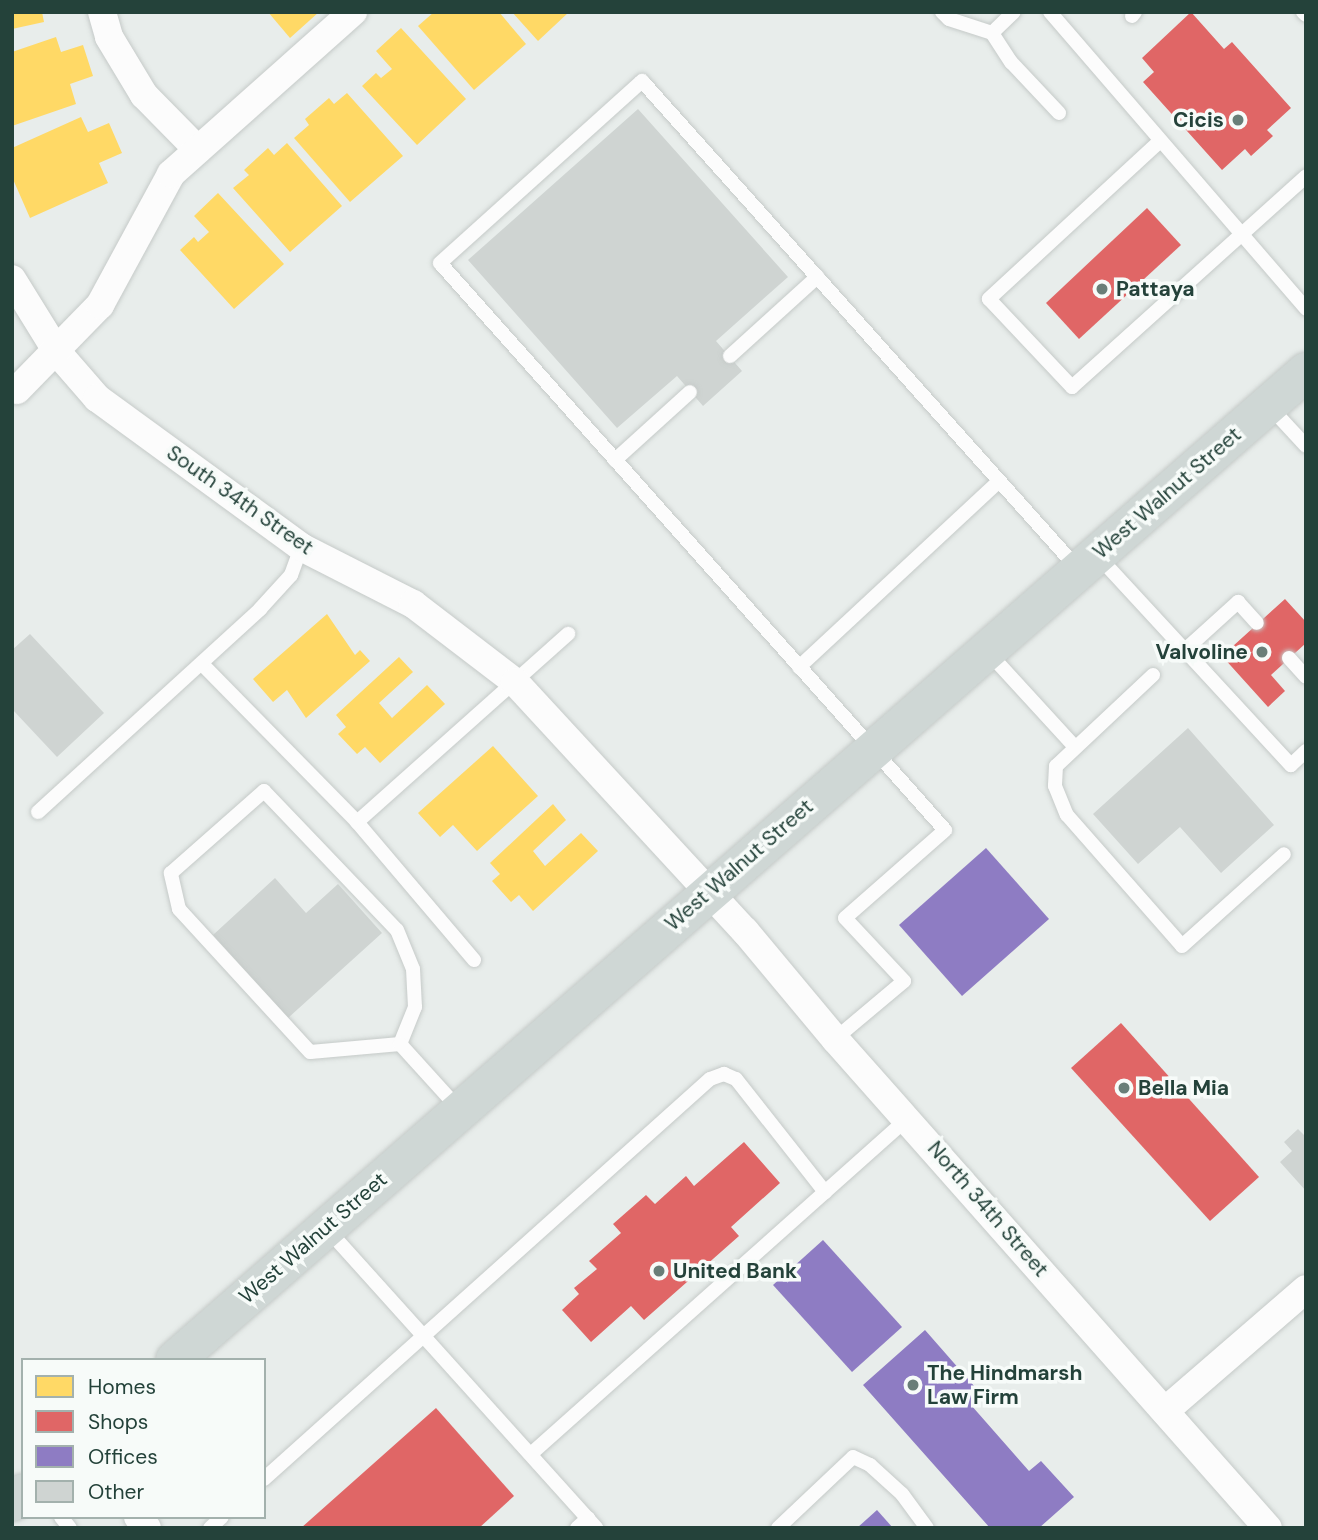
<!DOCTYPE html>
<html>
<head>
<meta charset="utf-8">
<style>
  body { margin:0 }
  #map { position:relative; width:1318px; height:1540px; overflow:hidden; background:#e8edeb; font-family:"DM Sans",sans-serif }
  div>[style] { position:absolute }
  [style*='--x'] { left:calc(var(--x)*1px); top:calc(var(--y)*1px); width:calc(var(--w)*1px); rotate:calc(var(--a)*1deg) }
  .homes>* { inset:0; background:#ffd966 }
  .shops>* { inset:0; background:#e06666 }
  .offices>* { inset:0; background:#8e7cc3 }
  .building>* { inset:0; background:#cfd4d2 }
  .roads { filter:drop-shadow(0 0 2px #c5cac8) drop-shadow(0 0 2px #c5cac8) }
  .lane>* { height:14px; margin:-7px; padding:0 7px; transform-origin:7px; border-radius:7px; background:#fcfcfc }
  .street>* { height:28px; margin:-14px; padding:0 14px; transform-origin:14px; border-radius:14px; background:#fcfcfc }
  .primary>* { height:38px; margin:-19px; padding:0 19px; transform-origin:19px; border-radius:19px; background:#cfd7d5 }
  .dots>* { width:19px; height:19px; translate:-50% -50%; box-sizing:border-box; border:4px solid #f7fbf9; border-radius:50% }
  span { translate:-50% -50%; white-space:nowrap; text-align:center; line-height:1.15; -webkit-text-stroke:7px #f7fbf9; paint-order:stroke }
  .poi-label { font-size:21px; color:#24423a; font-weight:700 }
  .right { translate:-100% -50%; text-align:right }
  .left { translate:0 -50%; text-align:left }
  .street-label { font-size:21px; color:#24423a }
  .frame { position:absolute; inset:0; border:14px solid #24423a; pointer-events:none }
  .legend { position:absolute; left:21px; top:1358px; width:245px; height:161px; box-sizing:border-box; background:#f7fbf9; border:2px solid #a3b1ad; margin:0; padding:9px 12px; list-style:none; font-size:21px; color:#24423a }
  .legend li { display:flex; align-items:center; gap:14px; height:35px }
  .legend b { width:35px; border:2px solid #a3b1ad }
</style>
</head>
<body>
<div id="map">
  <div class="homes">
    <div style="clip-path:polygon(12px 12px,42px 12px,44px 22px,12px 29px)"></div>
    <div style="clip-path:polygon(268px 12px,319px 12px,290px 38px)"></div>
    <div style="clip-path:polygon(434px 12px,499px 12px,526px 44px,474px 90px,418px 26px)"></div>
    <div style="clip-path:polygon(512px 12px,569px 12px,538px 41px)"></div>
    <div style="clip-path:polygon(401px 28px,466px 99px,417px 145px,362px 86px,376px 73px,381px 78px,392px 69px,376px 51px)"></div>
    <div style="clip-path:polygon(56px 37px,61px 52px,83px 45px,93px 76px,70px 84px,76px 104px,12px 126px,12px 52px)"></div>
    <div style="clip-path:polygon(347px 93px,403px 156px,350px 202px,294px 138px,309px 125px,305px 119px,329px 98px,334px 104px)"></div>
    <div style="clip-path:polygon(81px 117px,88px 132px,109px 123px,122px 153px,99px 163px,108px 183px,30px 218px,12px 177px,12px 148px)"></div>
    <div style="clip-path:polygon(287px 143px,342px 206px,290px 252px,233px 188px,249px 175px,244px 170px,268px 148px,274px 155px)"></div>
    <div style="clip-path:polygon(218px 193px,284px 264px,234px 309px,180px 250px,194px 237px,198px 242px,209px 232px,194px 216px)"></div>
    <div style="clip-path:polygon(327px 614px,355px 655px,360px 650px,370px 661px,306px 718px,287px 690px,273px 702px,253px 679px)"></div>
    <div style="clip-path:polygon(399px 657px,413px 672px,379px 703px,392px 718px,427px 685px,445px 704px,380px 763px,365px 747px,357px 754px,338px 734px,346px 727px,336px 715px)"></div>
    <div style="clip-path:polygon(493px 746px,538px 796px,477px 851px,453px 825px,440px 837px,418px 813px)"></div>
    <div style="clip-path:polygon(553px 804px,566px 820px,533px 851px,545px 866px,581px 833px,598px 851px,533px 911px,519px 895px,511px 902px,492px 881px,500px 874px,490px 863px)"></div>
  </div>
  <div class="shops">
    <div style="clip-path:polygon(1191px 12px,1224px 49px,1232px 42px,1291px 108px,1267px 130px,1273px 136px,1251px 156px,1245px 149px,1222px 170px,1143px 82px,1154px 72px,1142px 58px)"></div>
    <div style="clip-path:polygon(1147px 208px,1181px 245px,1079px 339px,1046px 303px)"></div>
    <div style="clip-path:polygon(1285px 599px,1306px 622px,1306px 643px,1271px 675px,1285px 691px,1268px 707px,1222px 656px)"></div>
    <div style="clip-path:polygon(1121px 1023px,1259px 1177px,1210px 1221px,1071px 1068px)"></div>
    <div style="clip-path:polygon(744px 1142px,780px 1183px,731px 1227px,739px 1236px,644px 1320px,631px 1306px,591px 1342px,562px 1310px,579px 1294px,574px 1288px,597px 1269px,589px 1261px,621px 1233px,613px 1224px,646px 1195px,655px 1204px,686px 1176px,694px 1186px)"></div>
    <div style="clip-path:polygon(436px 1408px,514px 1496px,479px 1528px,301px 1528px)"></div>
  </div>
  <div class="offices">
    <div style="clip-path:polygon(986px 848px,1049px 919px,962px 996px,899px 925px)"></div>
    <div style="clip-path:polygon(823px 1240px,902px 1327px,852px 1372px,773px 1285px)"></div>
    <div style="clip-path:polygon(925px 1330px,982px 1395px,971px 1405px,1029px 1471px,1041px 1461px,1074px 1497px,1039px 1528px,990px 1528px,863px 1385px)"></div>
    <div style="clip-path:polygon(877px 1510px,893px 1528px,857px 1528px)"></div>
  </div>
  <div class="building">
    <div style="clip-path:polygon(638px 109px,788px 277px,716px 341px,742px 371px,703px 406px,677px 376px,617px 428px,468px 260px)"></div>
    <div style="clip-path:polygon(30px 634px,104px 713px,57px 757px,12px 709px,12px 650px)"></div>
    <div style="clip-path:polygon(1188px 728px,1274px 825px,1221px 873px,1180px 827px,1138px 864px,1093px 814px)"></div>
    <div style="clip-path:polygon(275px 878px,306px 913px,338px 884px,382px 933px,288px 1018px,213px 935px)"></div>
    <div style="clip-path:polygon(1298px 1129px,1306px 1137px,1306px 1191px,1280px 1162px,1292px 1151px,1284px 1142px)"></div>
  </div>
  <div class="roads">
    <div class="lane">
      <div style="--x:942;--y:12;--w:10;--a:45"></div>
      <div style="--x:949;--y:19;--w:45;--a:18"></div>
      <div style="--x:992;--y:33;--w:30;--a:-44"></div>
      <div style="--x:1050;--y:12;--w:392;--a:49.2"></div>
      <div style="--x:1303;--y:12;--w:4;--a:45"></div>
      <div style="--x:1132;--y:16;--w:5;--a:-53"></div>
      <div style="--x:992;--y:33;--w:35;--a:57"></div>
      <div style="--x:1011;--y:62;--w:70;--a:46.7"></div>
      <div style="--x:1160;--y:141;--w:233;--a:137.3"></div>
      <div style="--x:989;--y:299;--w:121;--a:46.7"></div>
      <div style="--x:1072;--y:387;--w:315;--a:-42"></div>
      <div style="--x:730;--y:356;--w:118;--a:-42.2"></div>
      <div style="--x:1269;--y:406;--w:54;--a:47.2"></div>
      <div style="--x:615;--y:460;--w:101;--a:-42.2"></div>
      <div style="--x:1097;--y:555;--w:286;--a:47.3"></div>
      <div style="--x:1291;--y:765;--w:21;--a:-43"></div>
      <div style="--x:1185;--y:650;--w:72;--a:-42.2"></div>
      <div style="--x:1238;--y:602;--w:28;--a:48"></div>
      <div style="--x:987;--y:651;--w:129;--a:47.5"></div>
      <div style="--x:1289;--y:658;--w:25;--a:48"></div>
      <div style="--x:202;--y:664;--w:221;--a:45.5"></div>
      <div style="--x:357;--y:822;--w:181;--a:49.7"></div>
      <div style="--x:799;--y:667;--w:273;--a:-42.9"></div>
      <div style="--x:1153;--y:675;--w:133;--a:136.8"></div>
      <div style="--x:1056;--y:766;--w:20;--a:93"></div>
      <div style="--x:1055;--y:786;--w:31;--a:68"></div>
      <div style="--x:1067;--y:815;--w:174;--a:48.7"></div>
      <div style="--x:1182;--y:946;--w:137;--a:-42"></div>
      <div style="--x:264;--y:791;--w:192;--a:46.3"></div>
      <div style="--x:397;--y:930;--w:42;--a:67.7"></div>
      <div style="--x:413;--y:969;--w:38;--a:87"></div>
      <div style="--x:415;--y:1007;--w:40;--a:112"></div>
      <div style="--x:400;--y:1044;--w:90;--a:174.9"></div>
      <div style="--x:310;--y:1052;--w:194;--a:-132.5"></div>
      <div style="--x:179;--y:909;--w:37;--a:-103"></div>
      <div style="--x:171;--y:873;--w:124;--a:-41.4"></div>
      <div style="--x:38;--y:812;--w:301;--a:-42.4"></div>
      <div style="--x:260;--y:609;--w:46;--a:-47.6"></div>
      <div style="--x:291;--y:575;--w:30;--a:-70"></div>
      <div style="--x:357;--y:822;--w:283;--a:-41.7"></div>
      <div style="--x:835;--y:1039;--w:90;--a:-40"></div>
      <div style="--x:904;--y:981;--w:86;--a:-133.1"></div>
      <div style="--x:845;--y:918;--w:133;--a:-41.3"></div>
      <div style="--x:945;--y:830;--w:759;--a:-131.69"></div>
      <div style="--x:440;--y:263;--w:272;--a:-42"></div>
      <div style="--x:642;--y:81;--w:654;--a:48.22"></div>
      <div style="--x:400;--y:1044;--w:88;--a:47.8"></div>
      <div style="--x:328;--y:1230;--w:401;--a:48"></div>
      <div style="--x:532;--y:1453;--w:504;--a:-41.7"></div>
      <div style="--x:264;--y:1479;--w:599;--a:-41.89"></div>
      <div style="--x:710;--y:1079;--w:15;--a:-20"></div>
      <div style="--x:724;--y:1074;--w:13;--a:23"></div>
      <div style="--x:736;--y:1079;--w:144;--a:51.8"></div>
      <div style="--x:61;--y:1517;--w:14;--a:51"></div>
      <div style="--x:210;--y:1528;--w:16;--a:-43"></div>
      <div style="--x:577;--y:1528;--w:15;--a:-42"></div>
      <div style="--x:778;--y:1528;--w:103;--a:-43.4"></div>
      <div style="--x:853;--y:1457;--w:19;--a:25"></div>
      <div style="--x:870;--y:1465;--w:43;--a:42.2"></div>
      <div style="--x:902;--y:1494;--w:42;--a:53.7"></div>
    </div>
    <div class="street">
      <div style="--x:102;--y:12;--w:26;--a:74"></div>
      <div style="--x:109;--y:37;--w:68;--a:58.9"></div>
      <div style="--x:144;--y:95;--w:74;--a:45.5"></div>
      <div style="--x:12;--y:279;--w:86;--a:58.3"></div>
      <div style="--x:57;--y:352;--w:61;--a:49"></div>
      <div style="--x:97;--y:398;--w:253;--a:36.1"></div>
      <div style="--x:301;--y:547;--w:126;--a:27"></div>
      <div style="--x:413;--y:604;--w:128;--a:37.4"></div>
      <div style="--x:515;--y:682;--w:339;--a:47.3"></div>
      <div style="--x:745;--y:931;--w:141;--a:50.2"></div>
      <div style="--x:835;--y:1039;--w:653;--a:48.48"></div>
      <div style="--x:17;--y:390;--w:119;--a:-45.7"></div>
      <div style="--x:100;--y:305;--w:149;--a:-61.5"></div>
      <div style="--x:171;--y:174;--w:244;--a:-41.7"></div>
      <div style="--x:1165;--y:1411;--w:186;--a:-40.9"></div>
      <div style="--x:138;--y:1517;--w:14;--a:51"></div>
    </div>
    <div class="primary">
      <div style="--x:175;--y:1360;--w:1502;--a:-41.14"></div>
      <div style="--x:12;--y:1502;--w:14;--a:-39"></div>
    </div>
  </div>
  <div class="dots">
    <div style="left:1238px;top:120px;background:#697e78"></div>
    <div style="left:1102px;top:289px;background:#697e78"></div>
    <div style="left:1262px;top:652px;background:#697e78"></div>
    <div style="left:1124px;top:1088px;background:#697e78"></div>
    <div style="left:659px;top:1271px;background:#697e78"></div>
    <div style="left:913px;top:1385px;background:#697e78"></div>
  </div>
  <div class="poi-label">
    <span class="right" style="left:1224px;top:120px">Cicis</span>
    <span class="left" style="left:1116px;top:289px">Pattaya</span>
    <span class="right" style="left:1248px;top:652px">Valvoline</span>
    <span class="left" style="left:1138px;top:1088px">Bella Mia</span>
    <span class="left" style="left:673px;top:1271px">United Bank</span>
    <span class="left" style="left:927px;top:1385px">The Hindmarsh<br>Law Firm</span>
  </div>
  <div class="street-label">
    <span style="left:1167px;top:493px;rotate:-41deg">West Walnut Street</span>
    <span style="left:240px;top:500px;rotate:35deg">South 34th Street</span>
    <span style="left:739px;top:865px;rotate:-41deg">West Walnut Street</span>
    <span style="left:988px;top:1209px;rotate:49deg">North 34th Street</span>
    <span style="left:313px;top:1238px;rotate:-41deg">West Walnut Street</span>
  </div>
  <div class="frame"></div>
  <ul class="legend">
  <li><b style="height:19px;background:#ffd966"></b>Homes</li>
  <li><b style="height:19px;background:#e06666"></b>Shops</li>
  <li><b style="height:19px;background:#8e7cc3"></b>Offices</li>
  <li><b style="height:19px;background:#cfd4d2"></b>Other</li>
  </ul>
</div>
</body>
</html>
